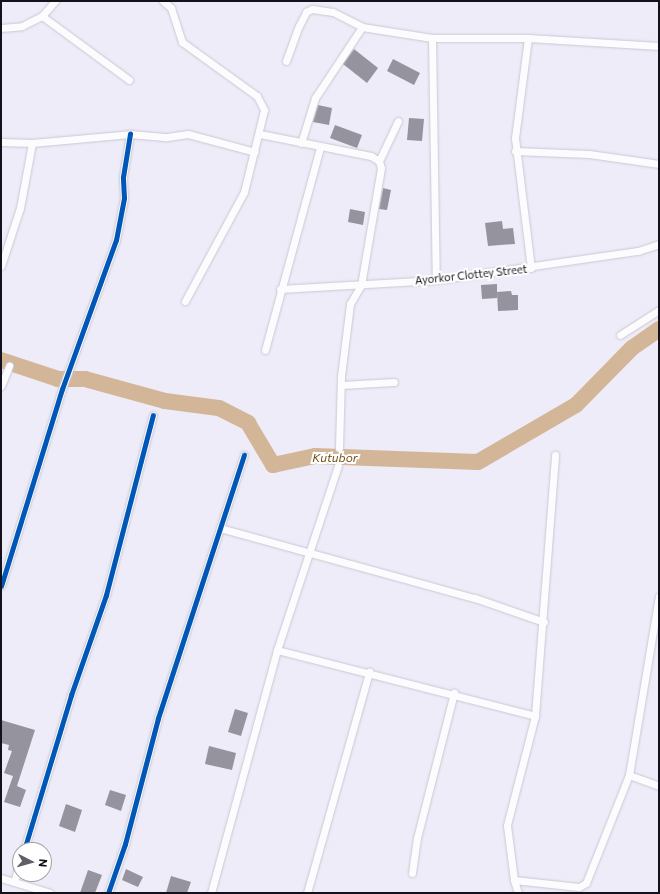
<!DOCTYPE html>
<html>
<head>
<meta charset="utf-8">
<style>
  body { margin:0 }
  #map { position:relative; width:660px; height:894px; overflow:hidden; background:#eeecf8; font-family:Commissioner,sans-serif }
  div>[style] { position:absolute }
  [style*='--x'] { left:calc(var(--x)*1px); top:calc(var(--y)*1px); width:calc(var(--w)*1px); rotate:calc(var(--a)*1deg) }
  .river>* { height:16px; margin:-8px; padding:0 8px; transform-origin:8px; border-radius:8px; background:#d2b697 }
  .building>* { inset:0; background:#95939e }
  .roads { filter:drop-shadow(0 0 1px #c9c8d2) drop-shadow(0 0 1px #c9c8d2) }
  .street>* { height:7px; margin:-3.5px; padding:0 3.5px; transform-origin:3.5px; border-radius:3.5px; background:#fcfcfe }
  .cycleway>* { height:5px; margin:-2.5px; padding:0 2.5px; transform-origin:2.5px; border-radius:2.5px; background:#0057b8 }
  span { translate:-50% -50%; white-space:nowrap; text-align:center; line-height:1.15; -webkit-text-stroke:4px #fff; paint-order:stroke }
  .street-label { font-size:11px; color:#13111b }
  .water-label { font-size:12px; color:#744e12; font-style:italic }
  .frame { position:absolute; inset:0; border:2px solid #13111b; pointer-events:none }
  .north { position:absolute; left:12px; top:842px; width:40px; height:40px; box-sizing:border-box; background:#fff; border:1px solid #a1a0a4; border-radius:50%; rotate:96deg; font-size:11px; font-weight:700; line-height:16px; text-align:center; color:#13111b }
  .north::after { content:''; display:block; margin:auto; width:14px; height:18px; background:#605e68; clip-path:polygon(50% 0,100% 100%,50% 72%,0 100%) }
</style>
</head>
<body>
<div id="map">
  <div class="river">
    <div style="--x:1;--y:360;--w:60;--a:18.4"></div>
    <div style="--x:58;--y:379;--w:27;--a:0"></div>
    <div style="--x:85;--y:379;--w:83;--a:15.4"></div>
    <div style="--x:165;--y:401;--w:54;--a:7.4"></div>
    <div style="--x:219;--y:408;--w:33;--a:27"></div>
    <div style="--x:248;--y:423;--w:49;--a:59.2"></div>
    <div style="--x:273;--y:465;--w:43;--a:-12.1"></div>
    <div style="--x:315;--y:456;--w:163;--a:2.1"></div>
    <div style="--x:478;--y:462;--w:113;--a:-30.2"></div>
    <div style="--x:576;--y:405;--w:80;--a:-45.5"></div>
    <div style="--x:632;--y:348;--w:33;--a:-35"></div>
  </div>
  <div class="building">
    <div style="clip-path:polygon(354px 49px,378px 68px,367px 83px,343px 64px)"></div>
    <div style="clip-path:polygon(393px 59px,420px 73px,414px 85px,387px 71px)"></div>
    <div style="clip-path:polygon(318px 105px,332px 108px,329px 125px,313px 122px)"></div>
    <div style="clip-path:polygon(409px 118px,424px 119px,422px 141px,407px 140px)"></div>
    <div style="clip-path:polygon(335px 125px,362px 135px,357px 148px,330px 138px)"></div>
    <div style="clip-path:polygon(383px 188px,391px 190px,387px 210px,379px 209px)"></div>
    <div style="clip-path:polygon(350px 209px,365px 212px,363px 225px,348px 222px)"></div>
    <div style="clip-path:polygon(502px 221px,503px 229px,513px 228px,515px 244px,488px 246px,485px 223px)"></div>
    <div style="clip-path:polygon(497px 284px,497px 298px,482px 299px,481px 285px)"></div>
    <div style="clip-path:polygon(511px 291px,512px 295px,518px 295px,518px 310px,498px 311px,497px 292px)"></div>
    <div style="clip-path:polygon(235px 709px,248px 713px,241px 736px,228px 732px)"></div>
    <div style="clip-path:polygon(1px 720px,35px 730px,17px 786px,26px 790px,20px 807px,4px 802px,13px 776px,4px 773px,12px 751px,8px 750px,9px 745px,1px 743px)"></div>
    <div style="clip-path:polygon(209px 746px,236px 753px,232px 770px,205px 764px)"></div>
    <div style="clip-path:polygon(110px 790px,126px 795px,121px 811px,105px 805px)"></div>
    <div style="clip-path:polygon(66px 804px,82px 810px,75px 832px,59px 826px)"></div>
    <div style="clip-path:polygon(126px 869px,143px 877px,138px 887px,122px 880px)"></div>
    <div style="clip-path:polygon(88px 870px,102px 875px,95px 893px,80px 893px)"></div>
    <div style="clip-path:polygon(171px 876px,191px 882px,187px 893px,166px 893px)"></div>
  </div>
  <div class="roads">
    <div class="street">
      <div style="--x:163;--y:1;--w:11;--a:41"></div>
      <div style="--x:171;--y:8;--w:36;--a:72"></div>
      <div style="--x:182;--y:42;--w:92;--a:35.8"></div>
      <div style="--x:257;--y:96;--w:16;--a:63"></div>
      <div style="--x:264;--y:110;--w:84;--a:103.7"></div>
      <div style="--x:244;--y:192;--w:124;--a:118.4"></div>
      <div style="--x:42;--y:16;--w:108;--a:36.3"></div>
      <div style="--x:1;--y:28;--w:21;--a:-5"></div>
      <div style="--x:22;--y:26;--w:22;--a:-27"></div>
      <div style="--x:42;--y:16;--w:20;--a:-49"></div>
      <div style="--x:432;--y:38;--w:242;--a:89.1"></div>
      <div style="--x:528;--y:38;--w:101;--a:97.4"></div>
      <div style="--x:515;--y:138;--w:131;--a:83"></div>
      <div style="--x:286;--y:61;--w:37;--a:-70"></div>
      <div style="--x:299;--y:26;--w:16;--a:-63"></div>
      <div style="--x:306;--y:12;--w:7;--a:-27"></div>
      <div style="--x:312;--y:9;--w:21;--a:8"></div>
      <div style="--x:333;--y:12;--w:33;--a:27"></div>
      <div style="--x:260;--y:134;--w:113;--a:11.2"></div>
      <div style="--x:371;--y:156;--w:9;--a:32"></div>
      <div style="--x:379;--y:161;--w:7;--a:74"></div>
      <div style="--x:381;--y:168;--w:119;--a:99.7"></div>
      <div style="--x:361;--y:285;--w:22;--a:120"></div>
      <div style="--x:350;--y:304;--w:73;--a:97.1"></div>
      <div style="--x:341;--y:376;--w:72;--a:91.6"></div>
      <div style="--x:1;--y:142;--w:31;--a:2"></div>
      <div style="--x:32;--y:143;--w:98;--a:-5.2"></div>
      <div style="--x:130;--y:134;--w:37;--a:5"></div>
      <div style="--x:167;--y:137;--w:21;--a:-8"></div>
      <div style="--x:188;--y:134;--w:69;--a:15"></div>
      <div style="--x:301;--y:143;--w:47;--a:-72.7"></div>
      <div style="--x:315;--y:98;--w:85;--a:-56.5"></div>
      <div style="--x:362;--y:27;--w:71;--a:8.9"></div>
      <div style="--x:432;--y:38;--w:96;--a:0"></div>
      <div style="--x:528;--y:38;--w:131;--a:3.5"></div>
      <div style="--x:515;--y:151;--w:74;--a:2.3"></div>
      <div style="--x:589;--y:154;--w:71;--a:8.1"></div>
      <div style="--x:379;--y:161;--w:44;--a:-64.6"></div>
      <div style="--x:1;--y:266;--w:61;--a:-71.9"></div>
      <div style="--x:20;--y:208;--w:66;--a:-79.5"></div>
      <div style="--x:280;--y:289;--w:156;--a:-3.3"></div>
      <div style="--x:436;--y:280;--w:204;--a:-8.2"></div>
      <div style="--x:638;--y:251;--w:22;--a:-18"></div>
      <div style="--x:620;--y:335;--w:46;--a:-32.7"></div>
      <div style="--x:265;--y:350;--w:210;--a:-74.8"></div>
      <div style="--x:341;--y:385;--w:53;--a:-3.2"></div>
      <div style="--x:1;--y:386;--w:22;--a:-68"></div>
      <div style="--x:220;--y:528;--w:264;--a:15.4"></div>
      <div style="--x:475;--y:598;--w:73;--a:19.2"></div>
      <div style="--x:1;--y:586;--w:206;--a:-72.8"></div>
      <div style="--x:62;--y:389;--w:158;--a:-70.1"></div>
      <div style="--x:116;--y:240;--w:43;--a:-79.2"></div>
      <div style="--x:124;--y:198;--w:21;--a:-93"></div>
      <div style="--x:123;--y:177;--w:44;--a:-80.8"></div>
      <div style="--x:277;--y:650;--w:266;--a:14.3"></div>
      <div style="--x:629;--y:775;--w:32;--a:20"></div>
      <div style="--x:24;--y:850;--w:162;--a:-73.1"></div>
      <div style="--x:71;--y:695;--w:106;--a:-70.7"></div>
      <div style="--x:106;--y:595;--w:186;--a:-75.4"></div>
      <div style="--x:412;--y:873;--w:35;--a:-82"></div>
      <div style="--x:417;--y:838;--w:150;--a:-75.7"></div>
      <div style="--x:1;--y:878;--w:51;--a:17"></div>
      <div style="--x:514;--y:880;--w:65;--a:6.1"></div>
      <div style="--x:579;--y:887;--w:8;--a:-30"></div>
      <div style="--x:586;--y:883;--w:116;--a:-68.3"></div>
      <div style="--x:629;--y:775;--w:181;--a:-80.5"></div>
      <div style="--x:14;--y:882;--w:21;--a:-73"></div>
      <div style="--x:108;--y:893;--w:52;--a:-70.9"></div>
      <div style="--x:125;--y:844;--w:130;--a:-75.3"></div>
      <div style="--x:158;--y:718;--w:277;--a:-71.9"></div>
      <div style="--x:211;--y:893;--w:252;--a:-74.8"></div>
      <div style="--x:277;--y:650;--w:194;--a:-71.7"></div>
      <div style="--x:307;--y:893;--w:230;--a:-74.3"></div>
      <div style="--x:518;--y:893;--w:14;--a:-107"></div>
      <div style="--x:514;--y:880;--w:55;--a:-97.3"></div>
      <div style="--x:507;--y:825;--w:113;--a:-75.6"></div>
      <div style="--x:535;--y:716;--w:262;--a:-85.6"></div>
    </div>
  </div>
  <div class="cycleway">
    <div style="--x:1;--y:586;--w:206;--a:-72.8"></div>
    <div style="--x:62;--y:389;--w:158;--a:-70.1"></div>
    <div style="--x:116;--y:240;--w:43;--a:-79.2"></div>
    <div style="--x:124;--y:198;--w:21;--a:-93"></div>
    <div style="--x:123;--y:177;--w:44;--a:-80.8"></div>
    <div style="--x:24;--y:850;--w:162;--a:-73.1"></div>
    <div style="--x:71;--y:695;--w:106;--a:-70.7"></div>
    <div style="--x:106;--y:595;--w:186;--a:-75.4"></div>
    <div style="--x:108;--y:893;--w:52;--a:-70.9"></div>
    <div style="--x:125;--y:844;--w:130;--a:-75.3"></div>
    <div style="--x:158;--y:718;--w:277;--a:-71.9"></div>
  </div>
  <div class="street-label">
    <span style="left:471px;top:275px;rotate:-6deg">Ayorkor Clottey Street</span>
  </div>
  <div class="water-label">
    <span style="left:335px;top:458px">Kutubor</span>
  </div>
  <div class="frame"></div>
  <div class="north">N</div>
</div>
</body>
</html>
